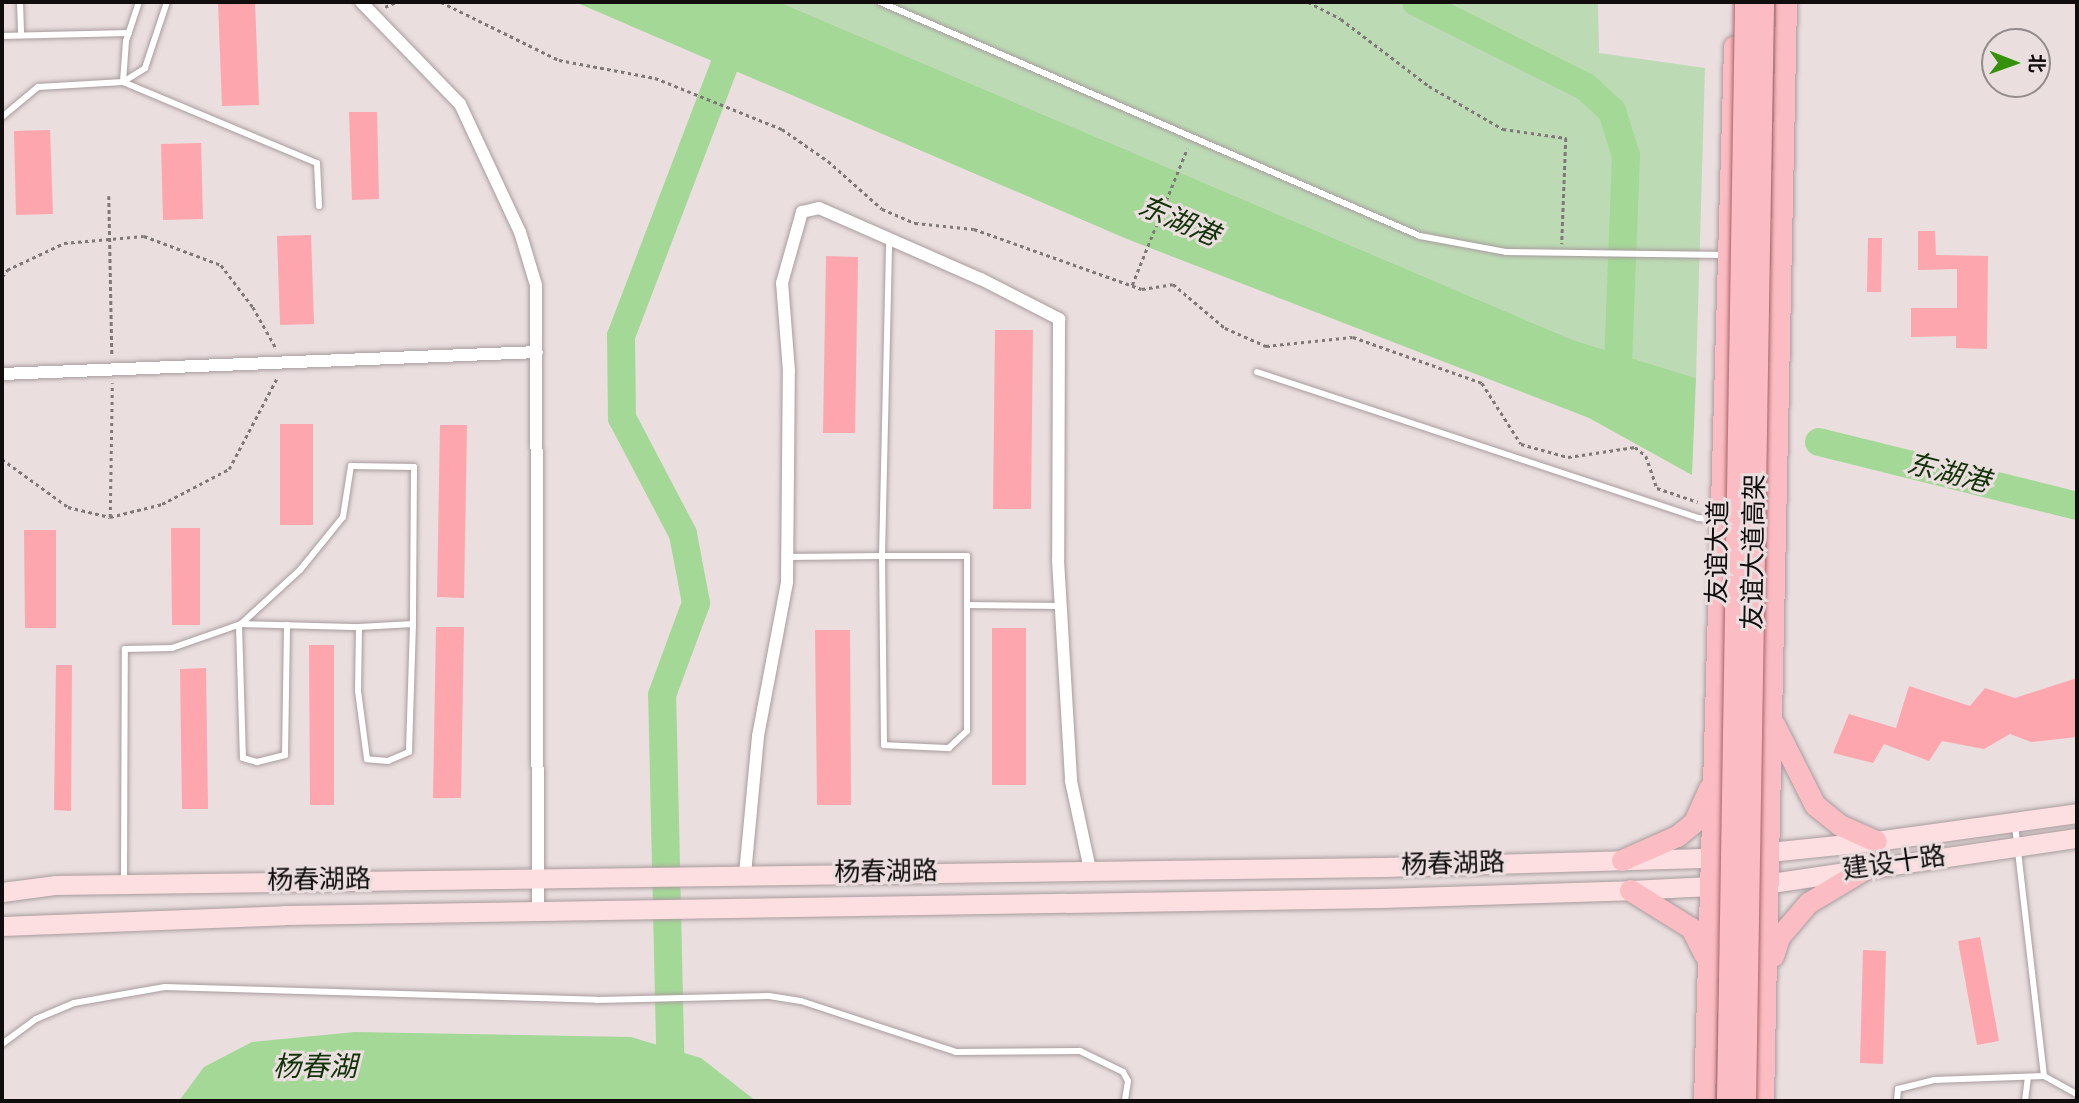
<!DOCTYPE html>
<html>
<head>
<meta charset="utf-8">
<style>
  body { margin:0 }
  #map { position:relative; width:2079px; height:1103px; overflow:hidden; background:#eadedf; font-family:"Alegreya Sans","Noto Sans SC",sans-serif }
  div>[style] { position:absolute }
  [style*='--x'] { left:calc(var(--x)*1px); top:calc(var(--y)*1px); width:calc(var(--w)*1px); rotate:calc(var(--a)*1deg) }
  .green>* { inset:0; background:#bcdbb4 }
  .water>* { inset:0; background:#a4d897 }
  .river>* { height:28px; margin:-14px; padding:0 14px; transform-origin:14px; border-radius:14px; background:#a4d897 }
  .building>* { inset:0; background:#fea6ad }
  .path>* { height:2.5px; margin-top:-1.25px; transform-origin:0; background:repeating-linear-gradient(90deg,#807878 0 3.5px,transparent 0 7px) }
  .roads { filter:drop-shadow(0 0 2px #a89c9d) drop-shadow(0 0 2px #a89c9d) }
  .lane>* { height:6px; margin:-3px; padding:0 3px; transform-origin:3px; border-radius:3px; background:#fff }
  .street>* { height:12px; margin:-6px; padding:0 6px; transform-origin:6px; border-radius:6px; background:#fff }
  .secondary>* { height:19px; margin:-9.5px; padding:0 9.5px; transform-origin:9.5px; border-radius:9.5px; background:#fddee1 }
  .primary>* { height:21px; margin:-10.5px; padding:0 10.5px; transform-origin:10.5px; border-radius:10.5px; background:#fbbdc3 }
  .bridges { filter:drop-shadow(0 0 2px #a86369) drop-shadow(0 0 2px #a86369) }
  .primary-bridge>* { height:21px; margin:-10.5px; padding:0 10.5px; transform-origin:10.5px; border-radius:10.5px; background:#fbbdc3 }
  span { translate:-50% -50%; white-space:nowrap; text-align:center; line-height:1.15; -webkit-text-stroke:6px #eadedf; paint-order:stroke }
  .street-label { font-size:26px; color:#110d0d }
  .water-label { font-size:28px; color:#113307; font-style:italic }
  .frame { position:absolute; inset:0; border:4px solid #110d0d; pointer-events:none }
  .north { position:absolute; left:1981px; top:28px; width:70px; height:70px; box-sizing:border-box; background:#eadedf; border:2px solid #938a8b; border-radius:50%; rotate:91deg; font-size:19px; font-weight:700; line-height:28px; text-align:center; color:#110d0d }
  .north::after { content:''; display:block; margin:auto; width:24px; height:32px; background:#33910a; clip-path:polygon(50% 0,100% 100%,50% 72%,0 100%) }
</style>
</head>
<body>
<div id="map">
  <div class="green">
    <div style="clip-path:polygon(779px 2px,1598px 2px,1599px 53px,1705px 68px,1696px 378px,1573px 340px)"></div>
  </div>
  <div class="water">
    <div style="clip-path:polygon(575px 2px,779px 2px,1573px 340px,1696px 378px,1692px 475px,1589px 418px,1127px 239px)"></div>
    <div style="clip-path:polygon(355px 1032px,631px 1037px,701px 1058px,756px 1101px,179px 1101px,204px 1067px,252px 1042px)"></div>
  </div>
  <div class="river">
    <div style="--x:1416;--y:2;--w:190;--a:26.6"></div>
    <div style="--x:1586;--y:87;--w:35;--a:43"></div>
    <div style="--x:1612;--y:111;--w:47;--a:72.7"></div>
    <div style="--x:1626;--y:156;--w:234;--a:92.2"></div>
    <div style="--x:1819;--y:442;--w:266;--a:13.9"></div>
    <div style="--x:671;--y:1086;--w:391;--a:-91.3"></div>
    <div style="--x:662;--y:695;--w:98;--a:-69.7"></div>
    <div style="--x:696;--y:603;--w:70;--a:-100.7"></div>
    <div style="--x:683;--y:534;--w:131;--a:-117.7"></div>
    <div style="--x:622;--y:418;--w:82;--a:-90.7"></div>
    <div style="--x:621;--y:336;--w:328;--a:-69.1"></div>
  </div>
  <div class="building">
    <div style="clip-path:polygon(218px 2px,255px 2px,259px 105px,222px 106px)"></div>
    <div style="clip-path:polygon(349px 112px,377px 112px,379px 199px,352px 200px)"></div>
    <div style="clip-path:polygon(50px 130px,53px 214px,16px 215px,14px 131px)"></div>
    <div style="clip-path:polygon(201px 143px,203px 219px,163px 220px,161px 144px)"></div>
    <div style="clip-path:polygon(1918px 231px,1935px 231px,1936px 255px,1988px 256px,1987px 349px,1956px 348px,1956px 336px,1911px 337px,1911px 308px,1957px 308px,1957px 269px,1918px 270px)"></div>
    <div style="clip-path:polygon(311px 235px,314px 324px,280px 325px,277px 236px)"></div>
    <div style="clip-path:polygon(1868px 238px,1882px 238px,1881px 292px,1867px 292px)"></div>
    <div style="clip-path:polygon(826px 256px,858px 257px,855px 433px,823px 433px)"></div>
    <div style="clip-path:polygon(995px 330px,1033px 330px,1031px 509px,993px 509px)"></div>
    <div style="clip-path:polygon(280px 424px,313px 424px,313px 525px,280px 525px)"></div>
    <div style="clip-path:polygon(440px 425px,467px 425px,464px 598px,437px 597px)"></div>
    <div style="clip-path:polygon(171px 528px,200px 528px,200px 625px,172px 625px)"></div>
    <div style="clip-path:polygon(24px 530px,56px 530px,56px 628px,25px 628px)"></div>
    <div style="clip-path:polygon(436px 627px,464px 627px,461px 798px,433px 798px)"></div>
    <div style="clip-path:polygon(992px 628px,1026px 628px,1026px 785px,992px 785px)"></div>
    <div style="clip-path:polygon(815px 630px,850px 630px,851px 805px,817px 805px)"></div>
    <div style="clip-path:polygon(309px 645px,334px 645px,334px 805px,310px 805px)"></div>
    <div style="clip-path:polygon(56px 665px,72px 665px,71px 811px,54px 810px)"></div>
    <div style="clip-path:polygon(206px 668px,208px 809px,182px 809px,180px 669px)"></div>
    <div style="clip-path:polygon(2077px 678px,2077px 737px,2031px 742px,2010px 734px,1984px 749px,1942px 741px,1929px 761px,1884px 744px,1873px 763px,1833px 753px,1849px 714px,1896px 728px,1909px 686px,1970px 706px,1985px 688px,2015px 698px)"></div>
    <div style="clip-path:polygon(1980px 937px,1999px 1041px,1977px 1045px,1958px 941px)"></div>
    <div style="clip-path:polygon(1863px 950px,1886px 951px,1883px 1064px,1860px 1063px)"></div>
  </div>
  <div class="path">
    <div style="--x:441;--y:2;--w:131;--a:26.2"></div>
    <div style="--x:559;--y:60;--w:98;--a:10.6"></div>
    <div style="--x:655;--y:78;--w:137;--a:21.9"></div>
    <div style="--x:782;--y:129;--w:56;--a:34.8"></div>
    <div style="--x:828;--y:161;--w:72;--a:41.6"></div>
    <div style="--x:882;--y:209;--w:36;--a:23"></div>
    <div style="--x:915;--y:223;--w:59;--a:5.8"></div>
    <div style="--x:974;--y:229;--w:178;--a:19.7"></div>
    <div style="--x:1142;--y:289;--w:31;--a:-9"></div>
    <div style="--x:1173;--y:284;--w:68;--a:40.2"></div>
    <div style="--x:1225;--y:328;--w:45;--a:23.7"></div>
    <div style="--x:1266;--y:346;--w:87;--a:-5.9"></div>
    <div style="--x:1353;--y:337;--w:137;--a:19.6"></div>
    <div style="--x:1482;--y:383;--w:72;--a:57.4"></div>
    <div style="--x:1521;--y:444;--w:49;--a:15.5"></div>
    <div style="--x:1568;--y:457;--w:68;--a:-8.5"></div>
    <div style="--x:1635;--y:447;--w:14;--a:39"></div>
    <div style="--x:1646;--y:456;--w:34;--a:71"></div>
    <div style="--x:1657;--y:488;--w:43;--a:18.9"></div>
    <div style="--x:1308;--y:2;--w:37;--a:27"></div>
    <div style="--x:1341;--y:19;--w:111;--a:37.3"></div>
    <div style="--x:1429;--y:86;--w:86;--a:30.2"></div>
    <div style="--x:1503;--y:129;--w:64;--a:8.1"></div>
    <div style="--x:1566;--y:138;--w:106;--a:92.2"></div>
    <div style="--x:385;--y:7;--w:12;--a:-24"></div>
    <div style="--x:109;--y:196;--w:160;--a:88.9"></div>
    <div style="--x:2;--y:277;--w:9;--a:-54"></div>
    <div style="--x:7;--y:270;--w:63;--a:-25.3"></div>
    <div style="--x:64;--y:243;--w:80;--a:-5"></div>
    <div style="--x:144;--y:236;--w:82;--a:20.6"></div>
    <div style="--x:221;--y:265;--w:53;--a:52.7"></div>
    <div style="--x:253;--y:307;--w:47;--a:60.7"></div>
    <div style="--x:1132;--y:285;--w:147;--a:-68"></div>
    <div style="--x:2;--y:459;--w:82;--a:36"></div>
    <div style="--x:68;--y:507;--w:43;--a:13.4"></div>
    <div style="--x:110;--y:517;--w:54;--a:-14"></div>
    <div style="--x:162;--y:504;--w:76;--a:-27.6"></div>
    <div style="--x:229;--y:469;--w:103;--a:-62.2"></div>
    <div style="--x:110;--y:517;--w:134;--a:-89.1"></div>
  </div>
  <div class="roads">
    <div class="lane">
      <div style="--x:20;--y:2;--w:33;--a:88"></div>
      <div style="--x:139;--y:2;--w:41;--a:108.4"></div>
      <div style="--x:126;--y:41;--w:41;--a:94.2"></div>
      <div style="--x:123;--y:82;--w:26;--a:-32"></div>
      <div style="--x:145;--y:68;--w:70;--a:-71.6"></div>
      <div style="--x:880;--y:2;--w:589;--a:23.43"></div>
      <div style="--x:1420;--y:236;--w:87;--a:10.5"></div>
      <div style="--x:1506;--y:252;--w:220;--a:0.8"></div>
      <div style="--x:2;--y:36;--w:127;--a:-1.4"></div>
      <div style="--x:2;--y:117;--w:47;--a:-39.8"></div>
      <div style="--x:38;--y:87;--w:85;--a:-3.4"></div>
      <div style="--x:123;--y:82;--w:210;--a:22.7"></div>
      <div style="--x:317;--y:163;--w:43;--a:87.3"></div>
      <div style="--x:1257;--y:372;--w:465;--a:18.3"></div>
      <div style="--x:1698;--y:518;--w:20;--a:6"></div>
      <div style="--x:787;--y:557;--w:95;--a:-0.6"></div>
      <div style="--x:882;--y:556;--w:85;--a:0"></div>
      <div style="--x:967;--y:556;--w:175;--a:90"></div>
      <div style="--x:967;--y:731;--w:25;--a:137"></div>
      <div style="--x:949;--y:748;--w:65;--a:-177.4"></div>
      <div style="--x:884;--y:745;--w:189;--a:-90.6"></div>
      <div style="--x:882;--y:556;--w:317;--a:-88.7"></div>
      <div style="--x:967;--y:605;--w:93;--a:0.6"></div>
      <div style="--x:242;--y:624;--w:117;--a:1.5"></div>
      <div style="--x:239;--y:625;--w:133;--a:88.3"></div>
      <div style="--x:243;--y:758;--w:15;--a:16"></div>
      <div style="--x:257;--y:762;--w:29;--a:-14"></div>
      <div style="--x:285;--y:755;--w:130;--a:-89.1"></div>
      <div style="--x:124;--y:882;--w:233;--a:-89.8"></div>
      <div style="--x:125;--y:649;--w:47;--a:-1.2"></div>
      <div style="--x:172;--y:648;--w:73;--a:-19.2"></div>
      <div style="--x:241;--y:624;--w:80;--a:-42.5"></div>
      <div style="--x:300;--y:570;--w:68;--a:-50.9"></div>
      <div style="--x:343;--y:517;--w:52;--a:-81.1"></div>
      <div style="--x:351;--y:466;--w:63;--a:0.9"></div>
      <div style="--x:414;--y:467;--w:157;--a:90.4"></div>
      <div style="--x:413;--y:624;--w:128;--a:91.8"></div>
      <div style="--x:409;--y:752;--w:23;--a:157"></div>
      <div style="--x:388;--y:761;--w:21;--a:-175"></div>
      <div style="--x:367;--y:759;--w:69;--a:-97.5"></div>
      <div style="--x:358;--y:691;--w:64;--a:-89.1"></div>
      <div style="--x:359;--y:627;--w:54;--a:-3.2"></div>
      <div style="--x:2;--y:1044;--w:42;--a:-36.3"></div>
      <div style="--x:36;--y:1019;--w:41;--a:-22.8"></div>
      <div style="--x:74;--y:1003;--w:92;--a:-10"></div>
      <div style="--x:165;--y:987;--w:432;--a:1.7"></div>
      <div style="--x:597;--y:1000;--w:172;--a:-1.3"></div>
      <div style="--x:769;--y:996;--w:32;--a:9"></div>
      <div style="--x:801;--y:1001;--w:163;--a:18.2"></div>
      <div style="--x:956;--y:1052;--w:124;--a:-0.5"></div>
      <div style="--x:1080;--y:1051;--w:48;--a:26"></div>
      <div style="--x:1123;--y:1072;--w:10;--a:61"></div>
      <div style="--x:1128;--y:1081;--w:20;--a:99"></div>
      <div style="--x:2044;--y:1076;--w:38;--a:29"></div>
      <div style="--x:1897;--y:1101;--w:12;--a:-85"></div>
      <div style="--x:1898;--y:1089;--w:37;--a:-14"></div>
      <div style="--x:1934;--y:1080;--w:110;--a:-2.1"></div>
      <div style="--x:2044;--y:1076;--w:252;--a:-96.6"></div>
      <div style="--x:2025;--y:1101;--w:23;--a:-83"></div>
    </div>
    <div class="street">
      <div style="--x:361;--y:2;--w:142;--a:45.9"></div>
      <div style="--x:460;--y:104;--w:141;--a:64.9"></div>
      <div style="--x:520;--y:232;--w:55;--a:73.2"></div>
      <div style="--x:536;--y:285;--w:625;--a:89.82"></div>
      <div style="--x:2;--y:374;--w:535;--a:-2.35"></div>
      <div style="--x:745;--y:874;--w:139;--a:-84.6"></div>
      <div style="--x:758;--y:736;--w:157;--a:-79.3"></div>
      <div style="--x:787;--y:582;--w:211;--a:-89.5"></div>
      <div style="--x:789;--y:371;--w:88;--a:-94.5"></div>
      <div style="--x:782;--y:283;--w:74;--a:-74.3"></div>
      <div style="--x:802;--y:212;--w:17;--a:-13"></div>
      <div style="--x:819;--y:208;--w:177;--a:23.7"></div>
      <div style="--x:981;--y:279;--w:88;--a:27.1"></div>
      <div style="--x:1059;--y:319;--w:241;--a:90.2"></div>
      <div style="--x:1058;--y:560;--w:221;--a:86.6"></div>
      <div style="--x:1071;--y:781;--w:91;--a:77.9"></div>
    </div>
    <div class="secondary">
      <div style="--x:2;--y:892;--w:53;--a:-7.5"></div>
      <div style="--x:55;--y:885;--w:1328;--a:-0.78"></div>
      <div style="--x:1383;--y:867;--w:328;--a:-1.6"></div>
      <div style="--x:1711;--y:858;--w:166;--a:-5.9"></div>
      <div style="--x:1876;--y:841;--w:203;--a:-7.9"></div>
      <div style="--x:2;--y:926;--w:283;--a:-2.2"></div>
      <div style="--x:285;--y:915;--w:1096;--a:-0.89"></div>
      <div style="--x:1381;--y:898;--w:249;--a:-1.8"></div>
      <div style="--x:1630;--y:890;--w:141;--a:-2.8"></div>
      <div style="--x:1771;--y:883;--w:309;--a:-8.4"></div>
    </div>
    <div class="primary">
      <div style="--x:1774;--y:724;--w:91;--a:63.2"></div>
      <div style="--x:1815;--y:805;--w:32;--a:39"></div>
      <div style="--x:1840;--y:825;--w:39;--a:24"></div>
      <div style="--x:1622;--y:860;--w:60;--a:-23.6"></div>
      <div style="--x:1677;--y:836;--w:22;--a:-39"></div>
      <div style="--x:1694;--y:822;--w:37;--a:-66"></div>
      <div style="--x:1630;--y:890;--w:72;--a:31.9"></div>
      <div style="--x:1691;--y:928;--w:30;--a:63"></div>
      <div style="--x:1773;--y:956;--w:20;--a:-72"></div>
      <div style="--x:1779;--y:937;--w:45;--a:-49.5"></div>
      <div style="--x:1808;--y:903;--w:70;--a:-31"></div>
      <div style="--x:1704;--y:1101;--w:1055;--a:-88.37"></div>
      <div style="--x:1763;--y:1101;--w:1099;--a:-88.8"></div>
    </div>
  </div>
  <div class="bridges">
    <div class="primary-bridge">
      <div style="--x:1727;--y:1101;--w:1099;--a:-89.06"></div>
      <div style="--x:1745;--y:1101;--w:1099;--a:-89.06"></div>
    </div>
  </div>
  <div class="street-label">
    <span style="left:1719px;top:552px;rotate:-89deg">友谊大道</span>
    <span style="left:1755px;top:552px;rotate:-89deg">友谊大道高架</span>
    <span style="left:1894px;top:864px;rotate:-8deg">建设十路</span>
    <span style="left:1453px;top:865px;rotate:-2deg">杨春湖路</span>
    <span style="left:886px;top:873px;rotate:-1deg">杨春湖路</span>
    <span style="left:319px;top:881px;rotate:-1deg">杨春湖路</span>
  </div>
  <div class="water-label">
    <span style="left:1178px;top:222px;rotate:23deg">东湖港</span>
    <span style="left:1948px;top:474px;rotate:14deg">东湖港</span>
    <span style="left:315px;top:1068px">杨春湖</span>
  </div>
  <div class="frame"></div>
  <div class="north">北</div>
</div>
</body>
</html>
